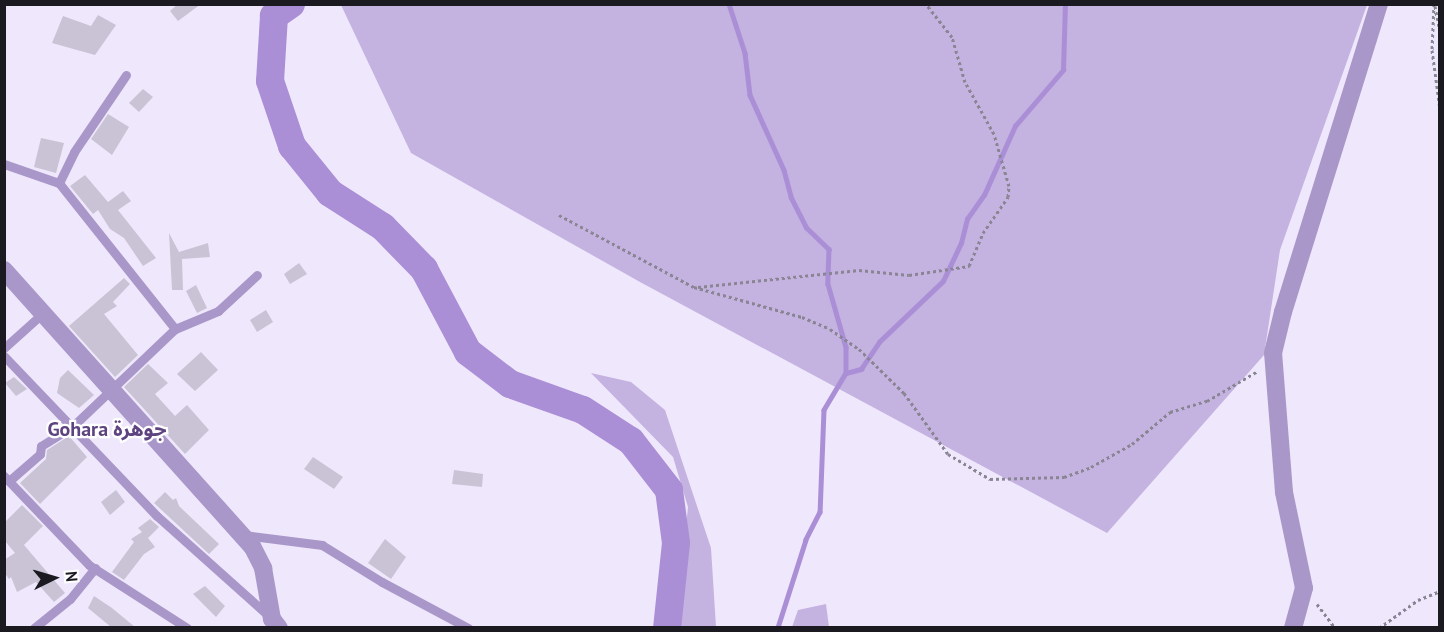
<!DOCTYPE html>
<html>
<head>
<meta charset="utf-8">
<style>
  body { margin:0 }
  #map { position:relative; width:1444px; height:632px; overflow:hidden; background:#efe8fc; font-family:"PT Sans","Noto Sans Arabic",sans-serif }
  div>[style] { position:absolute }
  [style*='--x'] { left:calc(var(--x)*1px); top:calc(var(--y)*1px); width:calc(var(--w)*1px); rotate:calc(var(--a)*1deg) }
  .green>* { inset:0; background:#c4b2e0 }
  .stream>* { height:4.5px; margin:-2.25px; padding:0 2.25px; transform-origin:2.25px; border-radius:2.25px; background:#ab8fd6 }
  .river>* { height:28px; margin:-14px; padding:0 14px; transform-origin:14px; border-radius:14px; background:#ab8fd6 }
  .building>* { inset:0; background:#cac3d6 }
  .path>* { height:3px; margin-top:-1.5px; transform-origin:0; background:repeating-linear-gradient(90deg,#8a8593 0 3px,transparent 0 6px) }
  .lane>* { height:9px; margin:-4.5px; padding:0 4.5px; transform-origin:4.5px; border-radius:4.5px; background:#aa97c9 }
  .street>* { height:18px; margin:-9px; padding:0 9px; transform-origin:9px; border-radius:9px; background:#aa97c9 }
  span { translate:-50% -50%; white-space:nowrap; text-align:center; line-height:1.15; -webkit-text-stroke:4.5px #fff; paint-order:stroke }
  .quarter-label { font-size:20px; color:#5d4380; font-weight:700 }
  .frame { position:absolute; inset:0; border:6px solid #1c1a21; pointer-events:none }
  .north { position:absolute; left:24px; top:548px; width:60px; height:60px; -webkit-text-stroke:4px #fff; paint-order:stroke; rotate:85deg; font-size:16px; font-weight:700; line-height:24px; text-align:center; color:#1c1a21 }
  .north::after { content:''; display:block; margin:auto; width:21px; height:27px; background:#1c1a21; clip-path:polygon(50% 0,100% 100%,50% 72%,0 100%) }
</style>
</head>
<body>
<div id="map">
  <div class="green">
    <div style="clip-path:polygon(341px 5px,1367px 5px,1280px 250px,1264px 355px,1107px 533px,640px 282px,411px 153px)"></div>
    <div style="clip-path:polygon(591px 373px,631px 382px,665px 410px,711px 548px,716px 627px,676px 627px,688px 507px,673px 457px)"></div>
    <div style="clip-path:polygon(826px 604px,829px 627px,792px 627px,798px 610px)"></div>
  </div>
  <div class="stream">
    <div style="--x:729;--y:4;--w:52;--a:71.9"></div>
    <div style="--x:745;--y:53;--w:42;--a:83.2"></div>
    <div style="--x:750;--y:95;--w:82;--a:65.6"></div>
    <div style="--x:784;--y:170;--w:28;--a:75"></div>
    <div style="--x:791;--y:197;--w:34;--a:63"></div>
    <div style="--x:806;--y:227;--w:32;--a:44"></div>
    <div style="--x:829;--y:249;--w:35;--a:92"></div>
    <div style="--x:828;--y:284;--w:66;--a:74.1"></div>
    <div style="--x:846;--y:347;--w:26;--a:90"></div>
    <div style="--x:846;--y:373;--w:43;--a:120.7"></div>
    <div style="--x:824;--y:410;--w:102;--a:92.2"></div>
    <div style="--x:820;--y:512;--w:31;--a:117"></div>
    <div style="--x:806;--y:540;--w:92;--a:107.7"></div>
    <div style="--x:846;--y:373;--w:16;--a:-15"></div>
    <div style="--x:861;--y:369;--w:32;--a:-56"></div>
    <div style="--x:879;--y:342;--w:88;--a:-43.6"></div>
    <div style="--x:943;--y:281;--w:42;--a:-64.7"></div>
    <div style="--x:961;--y:243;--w:25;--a:-76"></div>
    <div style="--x:967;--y:219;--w:29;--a:-55"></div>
    <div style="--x:984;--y:195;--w:76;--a:-65.8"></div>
    <div style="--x:1015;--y:126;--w:74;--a:-49.4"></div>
    <div style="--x:1063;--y:70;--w:66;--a:-88.3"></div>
  </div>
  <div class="river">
    <div style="--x:291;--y:4;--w:21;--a:145"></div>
    <div style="--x:274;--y:16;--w:65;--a:93.5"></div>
    <div style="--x:270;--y:81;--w:69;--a:71.3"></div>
    <div style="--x:292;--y:146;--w:60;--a:51"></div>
    <div style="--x:330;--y:193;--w:63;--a:32.7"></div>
    <div style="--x:383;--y:227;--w:59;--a:45.7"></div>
    <div style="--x:424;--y:269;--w:94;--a:62.1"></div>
    <div style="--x:468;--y:352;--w:53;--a:37.3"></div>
    <div style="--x:510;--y:384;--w:77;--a:19.6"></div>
    <div style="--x:583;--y:410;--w:57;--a:32.9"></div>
    <div style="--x:631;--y:441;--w:62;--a:52.2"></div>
    <div style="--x:669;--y:490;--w:53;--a:82.5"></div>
    <div style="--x:676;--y:543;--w:85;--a:96"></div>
  </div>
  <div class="building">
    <div style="clip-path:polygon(178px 4px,201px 4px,178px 21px,170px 11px)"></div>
    <div style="clip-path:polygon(98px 15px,116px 25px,95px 55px,52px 43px,63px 16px,91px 26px)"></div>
    <div style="clip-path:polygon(143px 89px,153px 97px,139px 112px,129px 103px)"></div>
    <div style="clip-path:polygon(108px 114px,129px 127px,112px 155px,91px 139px)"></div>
    <div style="clip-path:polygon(41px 138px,64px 143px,56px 173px,34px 167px)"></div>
    <div style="clip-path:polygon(85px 175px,108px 202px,123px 191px,131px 201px,118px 210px,156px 258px,143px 266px,124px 238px,110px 229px,98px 210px,93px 214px,70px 186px)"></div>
    <div style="clip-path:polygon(169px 233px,179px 252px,208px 243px,210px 257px,182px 259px,183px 290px,172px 290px)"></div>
    <div style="clip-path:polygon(299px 263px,307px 274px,290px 284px,284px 274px)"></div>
    <div style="clip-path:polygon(124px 278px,130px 284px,113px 302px,117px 306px,104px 314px,138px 355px,115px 377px,69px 326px)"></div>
    <div style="clip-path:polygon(196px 285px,207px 308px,197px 313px,186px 291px)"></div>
    <div style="clip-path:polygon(266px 310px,273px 322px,257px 332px,250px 320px)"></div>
    <div style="clip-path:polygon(201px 352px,218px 370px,195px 391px,177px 374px)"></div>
    <div style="clip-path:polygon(148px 364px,168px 383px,155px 394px,175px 416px,187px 405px,209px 430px,185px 454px,124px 387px)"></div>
    <div style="clip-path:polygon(68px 370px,94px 395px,79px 408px,57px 393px,60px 378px)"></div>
    <div style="clip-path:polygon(14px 377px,27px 389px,16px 396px,5px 383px)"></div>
    <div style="clip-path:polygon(69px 436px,87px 457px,40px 504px,20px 483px,46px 459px,47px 450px)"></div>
    <div style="clip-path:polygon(313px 457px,343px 477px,334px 489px,304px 469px)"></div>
    <div style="clip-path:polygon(454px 470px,483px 474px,482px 487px,452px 484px)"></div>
    <div style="clip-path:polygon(116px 490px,125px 502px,110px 515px,101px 502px)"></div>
    <div style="clip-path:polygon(165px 492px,173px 500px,176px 498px,179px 506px,219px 544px,209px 554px,154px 503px)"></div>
    <div style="clip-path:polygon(22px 505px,43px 526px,24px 545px,65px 593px,54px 602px,36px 582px,17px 592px,11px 577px,9px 579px,4px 572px,4px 560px,15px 553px,4px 540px,4px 523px)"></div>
    <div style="clip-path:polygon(150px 519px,159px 527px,148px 538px,155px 547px,144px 554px,124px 580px,112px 572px,134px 542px,131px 539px,142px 532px,138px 528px)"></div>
    <div style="clip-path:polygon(385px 539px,406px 557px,391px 579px,368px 563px)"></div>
    <div style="clip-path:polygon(205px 586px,225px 606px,216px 617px,193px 594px)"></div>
    <div style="clip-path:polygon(94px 596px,112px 608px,135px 627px,111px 627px,88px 608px)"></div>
  </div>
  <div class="path">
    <div style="--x:1434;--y:4;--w:46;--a:92.5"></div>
    <div style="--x:1432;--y:50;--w:60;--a:82.3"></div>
    <div style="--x:1435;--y:6;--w:26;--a:79"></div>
    <div style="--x:559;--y:215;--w:153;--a:28.1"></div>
    <div style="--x:694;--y:287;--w:112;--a:15.5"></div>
    <div style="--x:802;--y:317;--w:30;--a:23"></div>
    <div style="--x:830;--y:329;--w:35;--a:35"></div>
    <div style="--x:859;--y:349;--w:63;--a:44.4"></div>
    <div style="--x:904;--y:393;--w:75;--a:54.2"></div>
    <div style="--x:948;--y:454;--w:49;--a:30.8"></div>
    <div style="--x:990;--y:479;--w:74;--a:-1.5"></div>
    <div style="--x:1064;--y:477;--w:29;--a:-20"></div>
    <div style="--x:1091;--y:467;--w:47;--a:-29.3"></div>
    <div style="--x:1132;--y:444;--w:50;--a:-40.1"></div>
    <div style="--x:1170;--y:412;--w:39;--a:-17"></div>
    <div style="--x:1207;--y:401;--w:59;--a:-30.5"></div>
    <div style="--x:698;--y:287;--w:162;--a:-6"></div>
    <div style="--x:859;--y:270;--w:50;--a:5.7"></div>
    <div style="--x:909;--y:275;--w:61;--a:-8.5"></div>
    <div style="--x:969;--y:266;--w:36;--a:-67"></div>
    <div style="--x:983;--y:233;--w:44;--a:-55.2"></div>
    <div style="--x:1008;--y:197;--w:11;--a:-85"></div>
    <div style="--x:1009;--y:186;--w:54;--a:-106.1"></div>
    <div style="--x:994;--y:134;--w:60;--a:-119.1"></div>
    <div style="--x:965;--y:82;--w:47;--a:-106.1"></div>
    <div style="--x:952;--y:37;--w:42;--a:-128.2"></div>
    <div style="--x:1317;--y:604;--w:30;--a:53"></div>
    <div style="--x:1379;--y:628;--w:48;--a:-35.7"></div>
    <div style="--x:1418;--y:600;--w:24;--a:-22"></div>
  </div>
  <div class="lane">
    <div style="--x:4;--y:164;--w:58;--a:19.1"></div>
    <div style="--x:59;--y:183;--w:186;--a:51.5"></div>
    <div style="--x:175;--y:329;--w:47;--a:-22.7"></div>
    <div style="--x:218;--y:311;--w:53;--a:-42.7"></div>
    <div style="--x:59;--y:183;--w:34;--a:-64"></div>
    <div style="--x:74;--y:152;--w:93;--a:-56"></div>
    <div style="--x:4;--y:348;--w:52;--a:-41.9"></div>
    <div style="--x:4;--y:356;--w:221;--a:46.3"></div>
    <div style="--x:157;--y:516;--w:152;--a:41.8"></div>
    <div style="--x:4;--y:476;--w:123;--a:46.3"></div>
    <div style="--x:89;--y:565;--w:117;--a:32.7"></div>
    <div style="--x:9;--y:481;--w:41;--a:-41.1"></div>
    <div style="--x:40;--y:454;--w:8;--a:-83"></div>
    <div style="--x:41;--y:446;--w:38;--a:-32"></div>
    <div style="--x:73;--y:426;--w:141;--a:-43.6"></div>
    <div style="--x:244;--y:535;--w:79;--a:7.3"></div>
    <div style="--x:322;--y:545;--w:70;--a:31.7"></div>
    <div style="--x:382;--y:582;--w:98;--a:28.1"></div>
    <div style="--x:34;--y:628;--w:46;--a:-38.9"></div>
    <div style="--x:70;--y:599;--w:40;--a:-51"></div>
  </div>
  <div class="street">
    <div style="--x:4;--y:270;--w:371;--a:48.1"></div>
    <div style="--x:252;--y:546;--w:25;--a:63"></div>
    <div style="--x:263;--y:568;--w:52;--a:80"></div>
    <div style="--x:272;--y:619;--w:11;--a:52"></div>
    <div style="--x:1293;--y:628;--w:41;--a:-74.6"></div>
    <div style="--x:1304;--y:588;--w:98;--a:-101.8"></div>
    <div style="--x:1284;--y:492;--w:139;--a:-94.5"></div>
    <div style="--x:1273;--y:353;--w:42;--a:-76.3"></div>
    <div style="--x:1283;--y:312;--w:323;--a:-72.7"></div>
  </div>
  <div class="quarter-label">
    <span style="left:107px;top:429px">Gohara جوهرة</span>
  </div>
  <div class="frame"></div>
  <div class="north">N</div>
</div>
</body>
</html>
